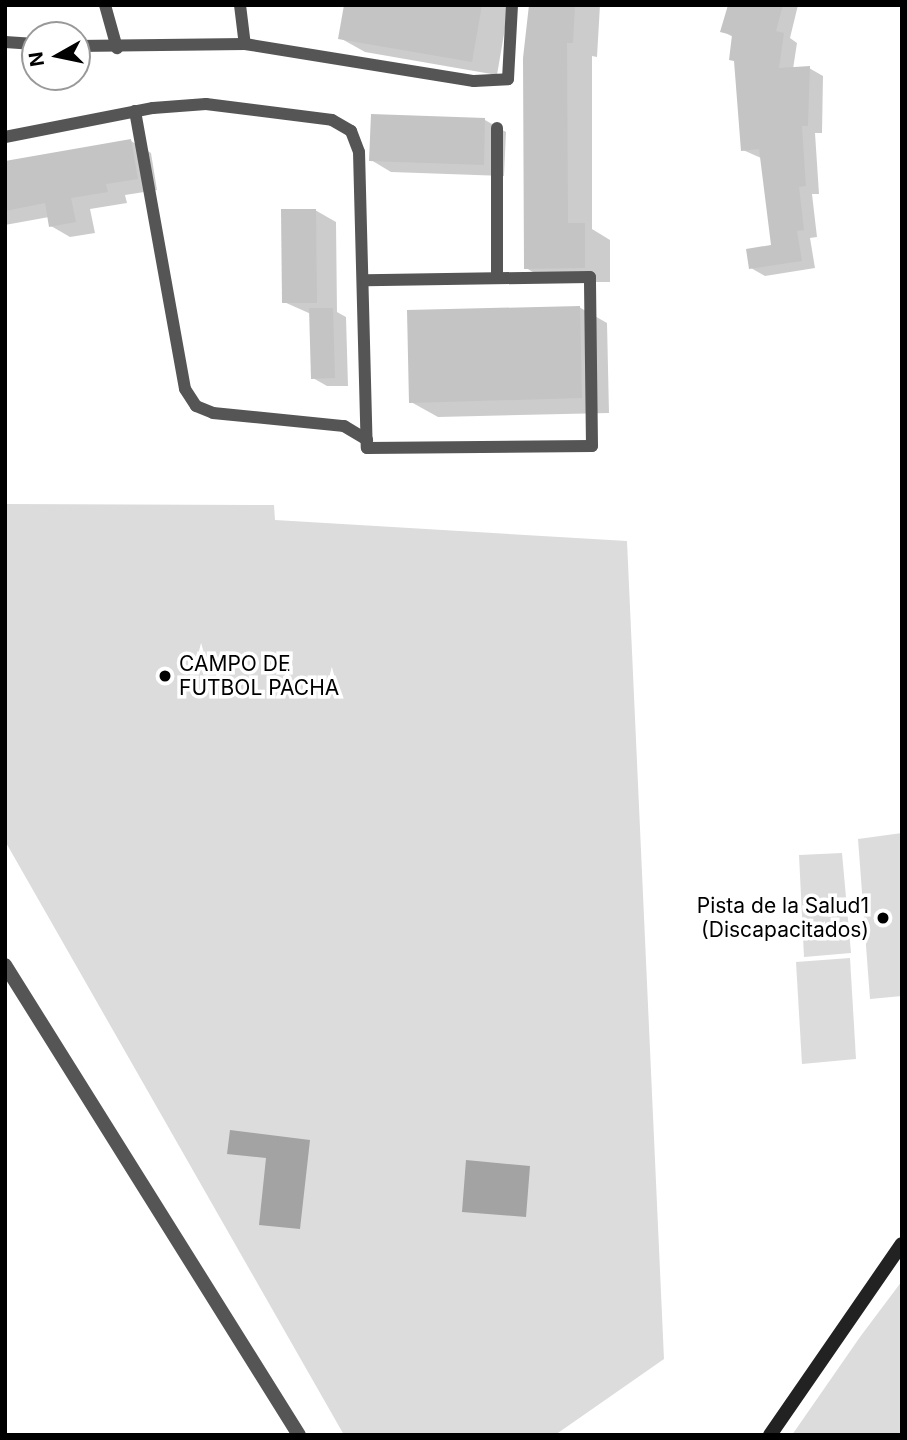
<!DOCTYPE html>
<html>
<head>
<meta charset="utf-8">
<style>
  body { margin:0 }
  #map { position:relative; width:907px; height:1440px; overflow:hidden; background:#fff; font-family:Inter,sans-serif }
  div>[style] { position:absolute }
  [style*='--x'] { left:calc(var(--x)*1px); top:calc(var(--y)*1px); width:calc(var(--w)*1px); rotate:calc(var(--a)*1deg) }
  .green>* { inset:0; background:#dcdcdc }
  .water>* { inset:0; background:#a3a3a3 }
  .shadow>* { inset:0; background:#0003 }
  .building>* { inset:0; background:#c4c4c4 }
  .lane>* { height:12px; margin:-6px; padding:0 6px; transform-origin:6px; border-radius:6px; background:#555 }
  .street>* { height:14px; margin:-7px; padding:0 7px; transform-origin:7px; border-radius:7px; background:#555 }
  .secondary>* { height:14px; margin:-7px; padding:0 7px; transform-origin:7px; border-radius:7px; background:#222 }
  .dots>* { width:19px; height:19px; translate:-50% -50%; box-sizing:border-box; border:4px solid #fff; border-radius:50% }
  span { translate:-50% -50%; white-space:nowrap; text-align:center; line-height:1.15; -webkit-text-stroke:7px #fff; paint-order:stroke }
  .poi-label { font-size:21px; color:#000 }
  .left { translate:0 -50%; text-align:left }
  .right { translate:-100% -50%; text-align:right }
  .frame { position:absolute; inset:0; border:7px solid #000; pointer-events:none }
  .north { position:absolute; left:21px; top:21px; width:70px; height:70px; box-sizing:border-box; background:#fff; border:2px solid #999; border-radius:50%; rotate:261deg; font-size:19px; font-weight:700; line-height:28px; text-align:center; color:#000 }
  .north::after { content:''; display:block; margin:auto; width:24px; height:32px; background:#000; clip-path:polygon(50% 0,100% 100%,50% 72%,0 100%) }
</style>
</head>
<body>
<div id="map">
  <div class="green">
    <div style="clip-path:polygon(5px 504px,274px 505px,275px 520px,627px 541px,664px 1359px,555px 1435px,344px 1435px,5px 841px)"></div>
    <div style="clip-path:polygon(902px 833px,902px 996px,870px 999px,858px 839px)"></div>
    <div style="clip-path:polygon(842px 853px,851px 953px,804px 957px,799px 855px)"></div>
    <div style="clip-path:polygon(850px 958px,856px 1059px,802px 1064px,796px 962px)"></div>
    <div style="clip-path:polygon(902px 1281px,902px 1435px,792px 1435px,860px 1337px)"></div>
  </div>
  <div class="water">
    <div style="clip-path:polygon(230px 1130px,310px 1140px,300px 1229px,259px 1225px,266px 1158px,227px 1154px)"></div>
    <div style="clip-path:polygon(466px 1160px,530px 1166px,526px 1217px,462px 1212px)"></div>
  </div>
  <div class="shadow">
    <div style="clip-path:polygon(346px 5px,509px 5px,497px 75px,365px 52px,340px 38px)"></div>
    <div style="clip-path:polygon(529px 5px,600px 5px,597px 57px,592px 56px,592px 229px,610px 240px,610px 282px,550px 282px,526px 268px)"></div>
    <div style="clip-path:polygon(730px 5px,798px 5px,790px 38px,797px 43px,793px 69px,809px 68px,823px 76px,822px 133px,815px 133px,819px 194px,812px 194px,817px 237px,810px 238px,815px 268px,765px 276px,751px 268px,773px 247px,761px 158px,743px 150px,733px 37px,722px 31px)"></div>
    <div style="clip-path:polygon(373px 116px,485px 120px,506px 132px,504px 176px,391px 172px,371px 160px)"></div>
    <div style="clip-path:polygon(131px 141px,151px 153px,157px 190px,125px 195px,127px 203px,90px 209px,95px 233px,70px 237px,51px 226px,49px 217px,5px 225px,5px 163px)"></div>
    <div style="clip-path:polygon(315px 210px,336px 222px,337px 312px,346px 317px,348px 386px,327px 386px,313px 378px,311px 314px,284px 302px)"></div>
    <div style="clip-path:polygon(579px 307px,607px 323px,609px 413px,438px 417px,411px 402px)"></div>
  </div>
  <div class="building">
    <div style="clip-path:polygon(344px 5px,482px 5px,472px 62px,338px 39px)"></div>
    <div style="clip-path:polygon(529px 5px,575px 5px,573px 43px,567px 43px,568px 223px,585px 223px,585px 268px,524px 269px,523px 58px)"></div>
    <div style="clip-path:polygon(728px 5px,783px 5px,776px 31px,784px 33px,779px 68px,810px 66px,808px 126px,802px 126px,806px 186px,799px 187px,804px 230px,797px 231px,802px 261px,749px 269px,746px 249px,771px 245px,759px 149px,741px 151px,734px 61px,729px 60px,732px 35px,720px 32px)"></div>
    <div style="clip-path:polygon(371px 114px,485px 118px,484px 165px,369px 161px)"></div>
    <div style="clip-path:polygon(131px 139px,138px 179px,106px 184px,108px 192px,71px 198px,76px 222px,49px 227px,45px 203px,5px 211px,5px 161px)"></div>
    <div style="clip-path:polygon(281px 209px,316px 209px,317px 303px,282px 303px)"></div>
    <div style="clip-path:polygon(580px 306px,582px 398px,409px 403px,407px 310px)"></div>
    <div style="clip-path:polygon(309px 308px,333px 308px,335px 378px,311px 379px)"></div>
  </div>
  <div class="lane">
    <div style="--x:105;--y:5;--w:45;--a:74.4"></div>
    <div style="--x:240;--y:5;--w:39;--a:83"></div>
    <div style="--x:5;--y:42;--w:30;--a:4"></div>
    <div style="--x:77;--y:46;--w:168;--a:-0.7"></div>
    <div style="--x:245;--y:44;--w:232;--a:9.2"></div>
    <div style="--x:474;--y:81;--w:34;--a:-3"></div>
    <div style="--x:508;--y:79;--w:74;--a:-86.9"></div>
    <div style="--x:135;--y:111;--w:282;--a:79.8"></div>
    <div style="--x:185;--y:389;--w:20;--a:57"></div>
    <div style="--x:196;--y:406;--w:18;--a:22"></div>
    <div style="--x:213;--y:413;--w:132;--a:5.7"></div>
    <div style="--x:344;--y:426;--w:27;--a:31"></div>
    <div style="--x:5;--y:137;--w:151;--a:-11.1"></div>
    <div style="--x:153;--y:108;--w:53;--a:-4.3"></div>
    <div style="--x:206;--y:104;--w:127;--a:7.2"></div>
    <div style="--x:332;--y:120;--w:22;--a:30"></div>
    <div style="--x:351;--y:131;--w:22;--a:69"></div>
    <div style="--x:359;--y:152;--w:296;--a:88.5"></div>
    <div style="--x:367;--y:448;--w:225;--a:-0.5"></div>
    <div style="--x:592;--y:446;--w:169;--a:-90.7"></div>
    <div style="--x:590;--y:277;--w:224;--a:179.2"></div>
    <div style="--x:497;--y:278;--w:150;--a:-90"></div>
  </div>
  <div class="street">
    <div style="--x:5;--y:965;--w:554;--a:57.97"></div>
  </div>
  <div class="secondary">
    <div style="--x:770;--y:1435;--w:232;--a:-55.4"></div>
  </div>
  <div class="dots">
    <div style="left:165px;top:676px;background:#000"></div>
    <div style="left:883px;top:918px;background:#000"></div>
  </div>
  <div class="poi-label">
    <span class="left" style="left:179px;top:676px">CAMPO DE<br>FUTBOL PACHA</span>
    <span class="right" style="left:869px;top:918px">Pista de la Salud1<br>(Discapacitados)</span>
  </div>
  <div class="frame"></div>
  <div class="north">N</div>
</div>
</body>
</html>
